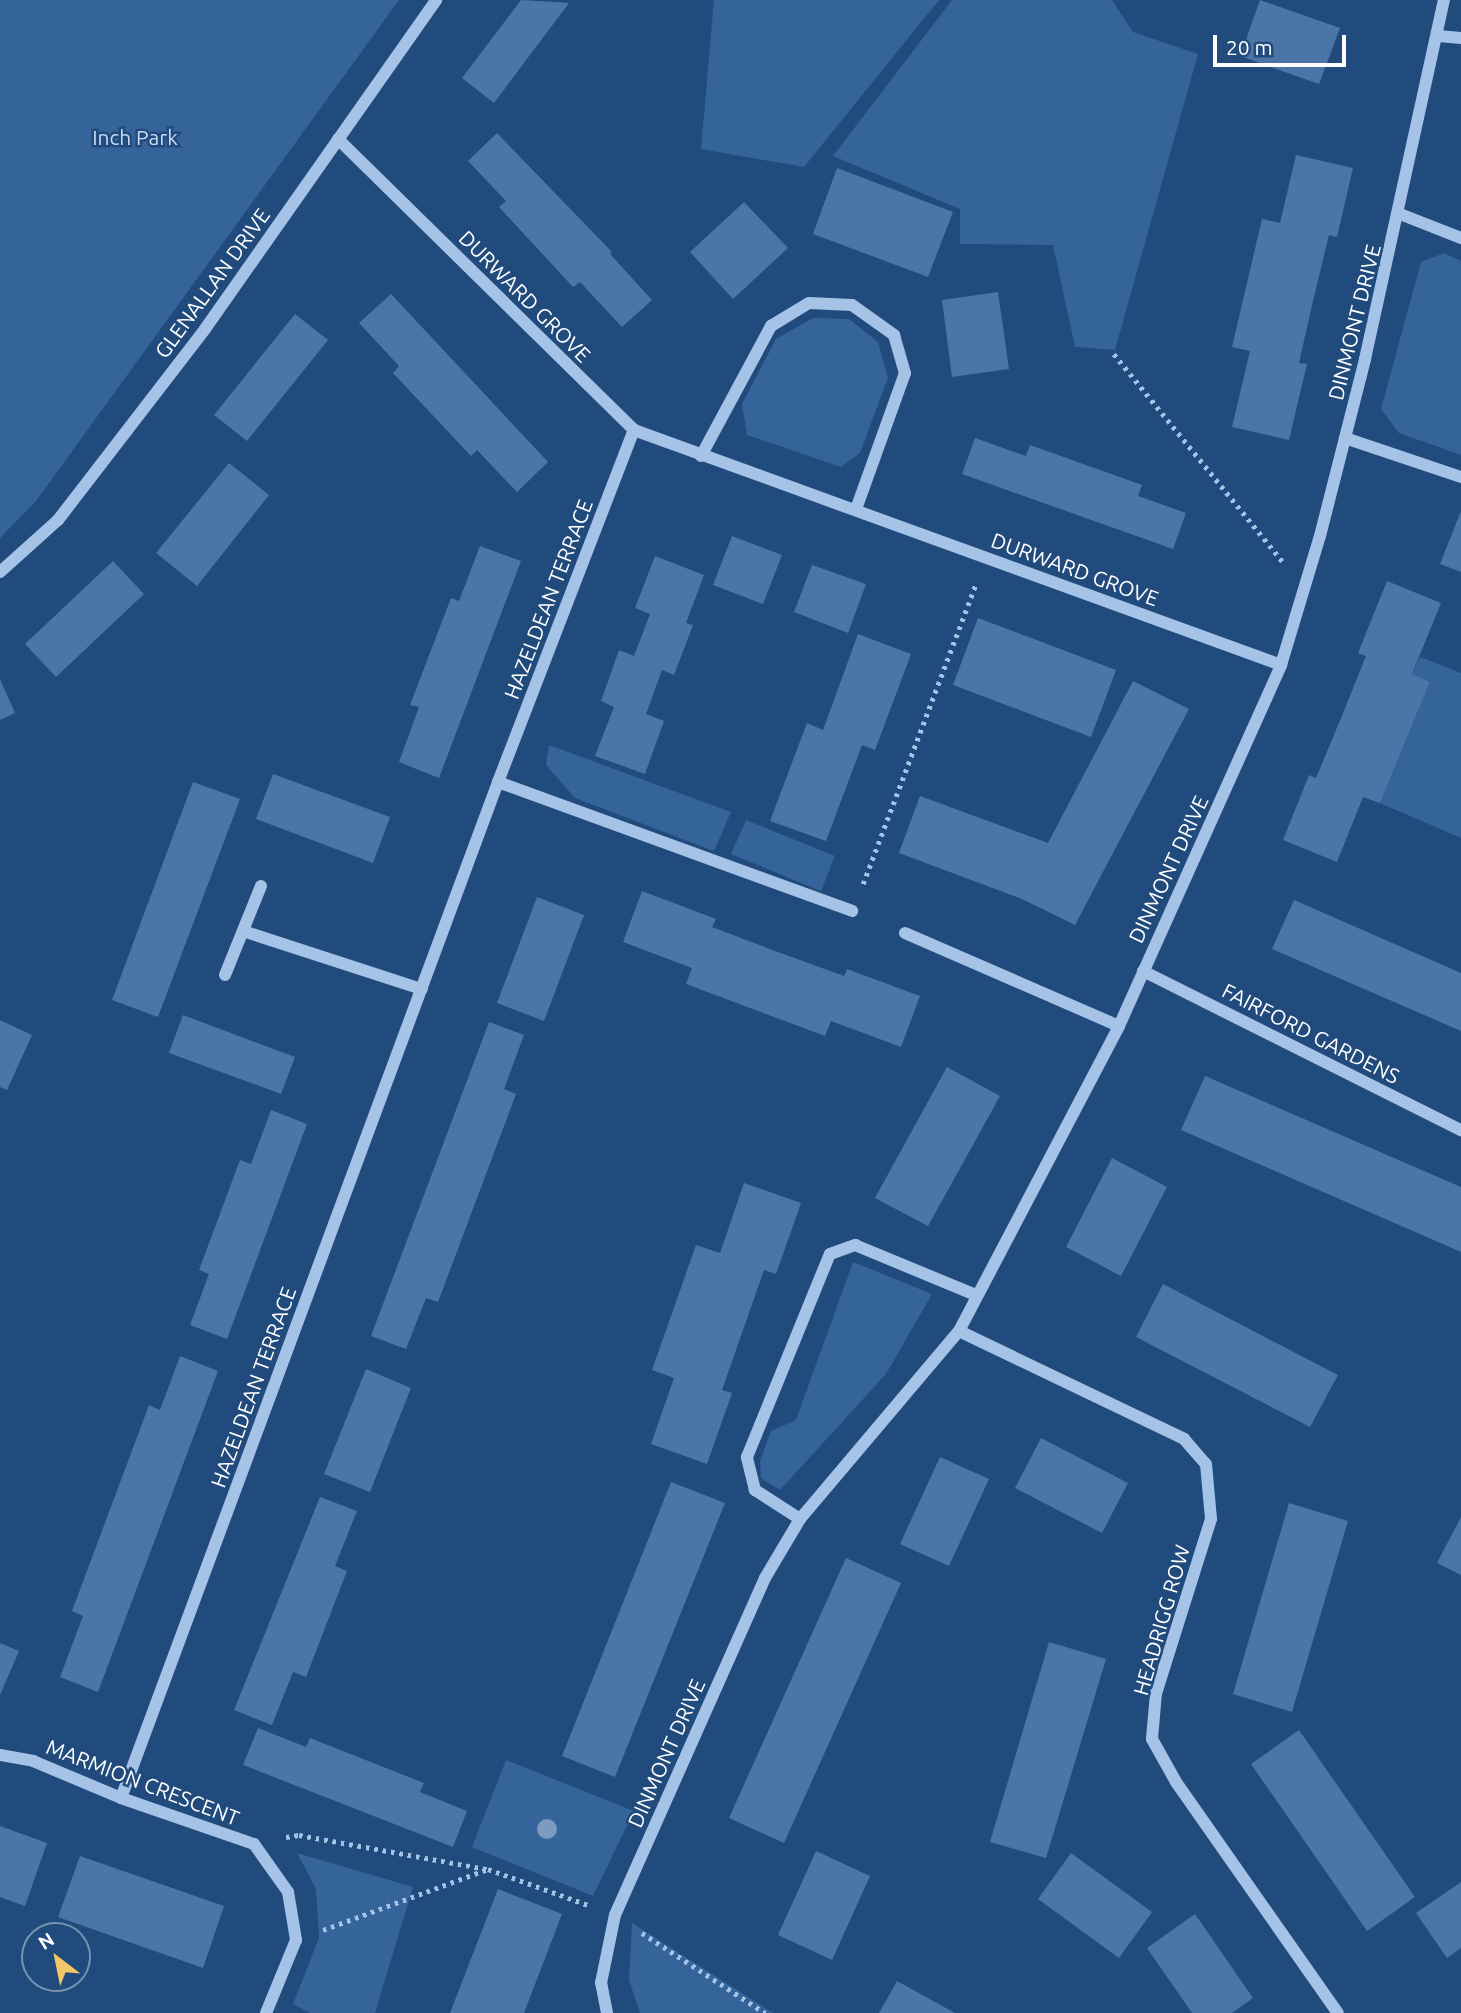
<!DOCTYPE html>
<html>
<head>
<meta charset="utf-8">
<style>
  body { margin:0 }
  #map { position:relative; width:1461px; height:2013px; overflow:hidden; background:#214b7c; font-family:Ubuntu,sans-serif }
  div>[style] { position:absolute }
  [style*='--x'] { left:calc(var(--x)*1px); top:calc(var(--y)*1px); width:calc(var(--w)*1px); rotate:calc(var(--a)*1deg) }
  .green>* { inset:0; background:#34649a }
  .building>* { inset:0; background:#4a75a6 }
  .path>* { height:4.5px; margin-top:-2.25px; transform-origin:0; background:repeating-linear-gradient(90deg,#a4c3e6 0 3.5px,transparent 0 8.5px) }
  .minor>* { height:12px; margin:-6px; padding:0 6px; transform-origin:6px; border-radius:6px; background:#a4c3e6 }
  .trees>* { width:20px; height:20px; margin:-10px; border-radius:50%; background:#7d9bbf }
  span { translate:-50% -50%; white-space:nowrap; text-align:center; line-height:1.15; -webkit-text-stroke:5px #214b7c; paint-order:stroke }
  .park-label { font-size:21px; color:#c8ddf5 }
  .street-label { font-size:21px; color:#fff }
  .north { position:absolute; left:21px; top:1922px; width:70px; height:70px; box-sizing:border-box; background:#214b7c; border:2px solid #7a93b0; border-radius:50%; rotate:328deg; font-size:19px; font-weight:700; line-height:28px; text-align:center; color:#fff }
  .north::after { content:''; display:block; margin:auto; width:24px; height:32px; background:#f3c766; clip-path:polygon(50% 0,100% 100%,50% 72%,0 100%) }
  .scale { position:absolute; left:1213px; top:35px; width:133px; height:32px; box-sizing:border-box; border:4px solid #fff; border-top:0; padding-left:9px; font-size:21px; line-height:24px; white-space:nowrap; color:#fff; -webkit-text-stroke:5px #214b7c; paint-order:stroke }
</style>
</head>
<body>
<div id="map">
  <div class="green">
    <div style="clip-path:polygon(0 0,399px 0,36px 501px,0 538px)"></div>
    <div style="clip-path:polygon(714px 0,939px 0,804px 167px,701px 149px)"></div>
    <div style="clip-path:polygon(952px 0,1112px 0,1133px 32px,1198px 54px,1115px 350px,1075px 347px,1053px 245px,960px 244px,960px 209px,833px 156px)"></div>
    <div style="clip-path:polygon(1444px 253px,1461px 261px,1461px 455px,1399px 433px,1381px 409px,1421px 262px)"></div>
    <div style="clip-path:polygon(813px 318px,849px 319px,878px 342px,888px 378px,860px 453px,841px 467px,747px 435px,742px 404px,776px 339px)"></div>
    <div style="clip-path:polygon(1420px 657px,1461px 673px,1461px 838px,1380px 803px,1430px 682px,1412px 674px)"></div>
    <div style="clip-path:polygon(549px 745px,731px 812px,714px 851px,575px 798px,546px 765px)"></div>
    <div style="clip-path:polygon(746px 820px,835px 856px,821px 891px,731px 854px)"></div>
    <div style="clip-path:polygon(853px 1262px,932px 1294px,886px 1374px,780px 1490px,761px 1478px,760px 1461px,771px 1431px,796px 1420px)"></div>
    <div style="clip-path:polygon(506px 1760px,634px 1811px,593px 1896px,472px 1847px)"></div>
    <div style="clip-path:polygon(297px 1853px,413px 1887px,375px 2013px,310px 2013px,293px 2004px,319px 1938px,316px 1889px)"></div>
    <div style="clip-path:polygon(632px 1923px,773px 2013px,640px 2013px,629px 1980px)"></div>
  </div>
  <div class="building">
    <div style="clip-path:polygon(521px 0,569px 3px,494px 103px,462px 78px)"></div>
    <div style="clip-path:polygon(1260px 0,1340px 28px,1319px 84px,1240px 56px)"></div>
    <div style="clip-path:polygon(497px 133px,612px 252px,610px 254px,652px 300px,622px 327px,580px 282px,573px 287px,499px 207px,506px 201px,468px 161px)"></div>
    <div style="clip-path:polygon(1296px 155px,1353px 168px,1337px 237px,1329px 235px,1313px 301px,1299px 363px,1307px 364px,1289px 440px,1232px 427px,1250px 351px,1232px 347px,1262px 219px,1280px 223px)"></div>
    <div style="clip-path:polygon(837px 168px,953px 212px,928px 277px,813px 234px)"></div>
    <div style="clip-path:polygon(744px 202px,788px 248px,733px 299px,690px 252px)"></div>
    <div style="clip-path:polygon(998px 292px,1009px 369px,952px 377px,942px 300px)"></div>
    <div style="clip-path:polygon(391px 294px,548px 462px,517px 492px,477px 450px,471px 456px,393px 373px,399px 366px,359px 323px)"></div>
    <div style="clip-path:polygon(295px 314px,328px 340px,247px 441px,214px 415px)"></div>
    <div style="clip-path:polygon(975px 438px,1026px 456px,1030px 445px,1142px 485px,1138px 496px,1186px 513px,1173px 549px,962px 474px)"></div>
    <div style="clip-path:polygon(229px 463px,269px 495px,197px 586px,156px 553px)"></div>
    <div style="clip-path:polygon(1461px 511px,1461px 572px,1440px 564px)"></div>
    <div style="clip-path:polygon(732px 536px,782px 555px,763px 604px,713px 585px)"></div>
    <div style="clip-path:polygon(480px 546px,521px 561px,439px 778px,399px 762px,419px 707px,410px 705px,451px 598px,459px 601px)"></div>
    <div style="clip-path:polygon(655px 556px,704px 575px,686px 623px,693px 625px,674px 675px,662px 670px,646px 714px,664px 721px,645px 774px,595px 756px,614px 707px,601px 701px,619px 650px,634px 656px,650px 614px,635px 608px)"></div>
    <div style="clip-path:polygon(113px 561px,144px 594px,56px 677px,25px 644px)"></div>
    <div style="clip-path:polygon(812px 565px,866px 584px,848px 633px,794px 612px)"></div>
    <div style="clip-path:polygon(1387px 581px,1441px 603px,1412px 674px,1430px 682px,1380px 803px,1363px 797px,1337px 862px,1283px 840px,1309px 775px,1316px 778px,1341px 718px,1366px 656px,1358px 653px)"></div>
    <div style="clip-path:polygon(978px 618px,1116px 670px,1091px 737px,953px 685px)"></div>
    <div style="clip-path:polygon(858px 634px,911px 654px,875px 750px,862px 745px,826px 841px,770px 821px,807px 723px,823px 730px)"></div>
    <div style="clip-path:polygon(0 679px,15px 713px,0 720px)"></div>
    <div style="clip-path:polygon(1133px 681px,1189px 709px,1075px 925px,1022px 899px,899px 853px,920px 796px,1048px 843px)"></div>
    <div style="clip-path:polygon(273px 774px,390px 817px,373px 863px,256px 819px)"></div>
    <div style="clip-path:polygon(193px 782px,240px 799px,158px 1017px,112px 1000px)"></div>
    <div style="clip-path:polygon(642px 891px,716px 919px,712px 927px,775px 951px,844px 976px,847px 969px,920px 996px,901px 1047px,831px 1021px,825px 1036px,686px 984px,692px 968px,623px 942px)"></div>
    <div style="clip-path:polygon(537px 897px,584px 915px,544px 1021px,497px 1003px)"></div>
    <div style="clip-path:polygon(1294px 900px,1461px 973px,1461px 1031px,1272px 949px)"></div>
    <div style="clip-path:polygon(183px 1015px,295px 1057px,281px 1094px,169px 1053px)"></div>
    <div style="clip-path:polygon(0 1020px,32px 1035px,7px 1090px,0 1087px)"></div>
    <div style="clip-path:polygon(489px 1022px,524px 1035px,504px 1089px,516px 1094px,438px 1302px,426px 1298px,406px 1349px,371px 1336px)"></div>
    <div style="clip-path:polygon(947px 1067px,1000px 1096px,928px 1226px,875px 1198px)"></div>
    <div style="clip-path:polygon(1205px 1076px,1461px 1187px,1461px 1252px,1181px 1130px)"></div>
    <div style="clip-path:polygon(271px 1110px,307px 1124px,227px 1339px,190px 1325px,209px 1274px,199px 1270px,240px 1160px,251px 1164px)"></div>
    <div style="clip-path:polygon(1112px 1158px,1167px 1187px,1121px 1276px,1066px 1247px)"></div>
    <div style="clip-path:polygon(744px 1183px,801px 1203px,776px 1274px,764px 1270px,722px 1390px,732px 1393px,707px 1464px,651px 1444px,674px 1378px,652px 1370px,696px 1245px,720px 1253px)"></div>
    <div style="clip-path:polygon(1163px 1284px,1338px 1375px,1310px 1427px,1136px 1337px)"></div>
    <div style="clip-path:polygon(180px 1356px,218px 1371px,98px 1692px,60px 1677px,83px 1616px,72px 1611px,149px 1405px,160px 1410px)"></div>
    <div style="clip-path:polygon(366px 1369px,411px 1388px,370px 1492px,324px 1474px)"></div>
    <div style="clip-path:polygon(1041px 1438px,1128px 1483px,1102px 1533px,1015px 1488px)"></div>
    <div style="clip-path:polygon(940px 1457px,989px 1479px,949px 1566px,900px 1544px)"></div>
    <div style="clip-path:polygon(671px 1482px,725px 1503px,615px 1777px,562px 1756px)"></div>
    <div style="clip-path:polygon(320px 1497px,357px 1511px,335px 1566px,347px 1571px,306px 1677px,293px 1672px,272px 1725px,234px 1710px)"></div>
    <div style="clip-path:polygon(1289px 1503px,1348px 1521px,1292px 1712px,1233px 1694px)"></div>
    <div style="clip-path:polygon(1461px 1517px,1461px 1575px,1437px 1563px)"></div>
    <div style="clip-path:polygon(846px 1558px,901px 1583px,784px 1843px,729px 1818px)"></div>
    <div style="clip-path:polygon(1049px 1642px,1106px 1659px,1046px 1858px,990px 1842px)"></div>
    <div style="clip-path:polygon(0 1643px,19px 1651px,0 1695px)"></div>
    <div style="clip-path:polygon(258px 1728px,306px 1747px,310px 1738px,424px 1783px,420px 1792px,467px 1811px,453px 1847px,243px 1765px)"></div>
    <div style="clip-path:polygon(1299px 1730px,1415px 1897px,1367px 1931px,1251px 1764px)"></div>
    <div style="clip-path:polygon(0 1826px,47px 1843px,25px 1906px,0 1897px)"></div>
    <div style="clip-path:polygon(816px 1851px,870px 1876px,832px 1960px,778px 1935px)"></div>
    <div style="clip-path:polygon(1071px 1853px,1152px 1912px,1119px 1958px,1038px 1899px)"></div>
    <div style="clip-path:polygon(80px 1856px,224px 1906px,203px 1968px,58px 1917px)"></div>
    <div style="clip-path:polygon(1461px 1882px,1461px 1948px,1447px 1958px,1416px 1913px)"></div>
    <div style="clip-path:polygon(498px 1889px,562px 1914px,524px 2013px,450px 2013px)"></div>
    <div style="clip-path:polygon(1195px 1914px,1253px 1998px,1232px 2013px,1192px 2013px,1147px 1948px)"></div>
    <div style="clip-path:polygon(897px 1981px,955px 2013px,879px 2013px)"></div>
  </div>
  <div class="path">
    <div style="--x:1114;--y:354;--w:267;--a:50.9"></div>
    <div style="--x:863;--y:884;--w:321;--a:-69.4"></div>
    <div style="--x:286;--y:1837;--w:13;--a:-9"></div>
    <div style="--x:299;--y:1835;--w:191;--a:10.3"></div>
    <div style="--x:323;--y:1930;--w:176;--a:-20.3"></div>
    <div style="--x:488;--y:1869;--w:106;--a:19.8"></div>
    <div style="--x:642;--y:1933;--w:147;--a:33"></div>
  </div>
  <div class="minor">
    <div style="--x:1439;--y:36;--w:22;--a:5"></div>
    <div style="--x:338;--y:139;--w:415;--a:44.5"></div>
    <div style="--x:634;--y:430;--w:688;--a:19.96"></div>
    <div style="--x:1400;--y:214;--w:66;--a:21.5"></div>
    <div style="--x:1345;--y:438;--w:122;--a:18.6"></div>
    <div style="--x:701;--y:456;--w:148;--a:-61.7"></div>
    <div style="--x:771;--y:326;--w:44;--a:-31.2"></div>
    <div style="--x:809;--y:303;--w:43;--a:2.7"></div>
    <div style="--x:852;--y:305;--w:52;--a:35.5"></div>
    <div style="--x:894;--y:335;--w:40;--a:74"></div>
    <div style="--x:905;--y:373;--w:145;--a:109.8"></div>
    <div style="--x:0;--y:572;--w:78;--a:-41.9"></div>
    <div style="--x:58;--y:520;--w:241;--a:-52.4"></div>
    <div style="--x:205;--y:329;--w:402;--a:-54.9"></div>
    <div style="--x:498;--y:782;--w:377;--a:20"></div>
    <div style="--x:243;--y:931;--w:188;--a:18"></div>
    <div style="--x:905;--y:933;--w:233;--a:23.5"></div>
    <div style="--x:1143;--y:971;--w:356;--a:26.6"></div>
    <div style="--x:225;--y:975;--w:96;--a:-68"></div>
    <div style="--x:959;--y:1331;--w:250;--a:25.6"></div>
    <div style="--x:1184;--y:1439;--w:33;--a:49"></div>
    <div style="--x:1206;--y:1464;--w:55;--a:84.8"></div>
    <div style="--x:1211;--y:1519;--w:182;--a:107.5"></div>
    <div style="--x:1156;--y:1693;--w:46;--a:95"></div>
    <div style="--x:1152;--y:1739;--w:49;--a:60.8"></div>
    <div style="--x:1176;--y:1782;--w:282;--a:55"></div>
    <div style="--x:800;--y:1519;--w:54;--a:-147.2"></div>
    <div style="--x:755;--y:1490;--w:34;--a:-104"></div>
    <div style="--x:747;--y:1457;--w:219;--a:-67.8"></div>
    <div style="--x:830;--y:1254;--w:27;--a:-20"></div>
    <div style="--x:855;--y:1245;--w:131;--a:22.5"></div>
    <div style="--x:0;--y:1755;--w:34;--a:10"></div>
    <div style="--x:33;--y:1761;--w:95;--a:22.8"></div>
    <div style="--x:121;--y:1798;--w:141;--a:19.1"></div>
    <div style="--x:254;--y:1844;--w:59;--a:54.7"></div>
    <div style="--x:288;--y:1892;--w:49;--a:80.5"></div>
    <div style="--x:296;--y:1940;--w:79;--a:112.3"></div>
    <div style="--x:121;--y:1798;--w:1084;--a:-69.64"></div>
    <div style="--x:498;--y:782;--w:377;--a:-68.9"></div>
    <div style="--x:607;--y:2013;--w:31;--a:-101"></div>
    <div style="--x:601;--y:1983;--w:69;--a:-78.4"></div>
    <div style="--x:615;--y:1915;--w:369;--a:-66"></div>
    <div style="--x:765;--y:1578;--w:69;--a:-59.3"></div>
    <div style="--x:800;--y:1519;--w:246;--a:-49.8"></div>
    <div style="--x:959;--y:1331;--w:344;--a:-62.3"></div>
    <div style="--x:1119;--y:1026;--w:396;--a:-65.8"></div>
    <div style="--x:1281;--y:665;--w:135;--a:-73.2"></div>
    <div style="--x:1320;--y:536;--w:183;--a:-75.7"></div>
    <div style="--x:1365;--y:359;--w:368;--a:-77.6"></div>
  </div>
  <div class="trees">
    <div style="left:547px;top:1829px"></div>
  </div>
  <div class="park-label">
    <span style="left:135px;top:137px">Inch Park</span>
  </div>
  <div class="street-label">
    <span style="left:212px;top:283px;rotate:-54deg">GLENALLAN DRIVE</span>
    <span style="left:525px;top:296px;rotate:45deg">DURWARD GROVE</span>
    <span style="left:1354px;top:322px;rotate:-76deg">DINMONT DRIVE</span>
    <span style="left:1075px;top:569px;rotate:20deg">DURWARD GROVE</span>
    <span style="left:548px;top:599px;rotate:-69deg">HAZELDEAN TERRACE</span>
    <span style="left:1168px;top:869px;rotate:-65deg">DINMONT DRIVE</span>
    <span style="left:1311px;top:1033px;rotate:27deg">FAIRFORD GARDENS</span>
    <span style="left:253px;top:1387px;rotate:-70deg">HAZELDEAN TERRACE</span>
    <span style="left:1161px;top:1620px;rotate:-74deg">HEADRIGG ROW</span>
    <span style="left:666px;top:1753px;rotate:-66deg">DINMONT DRIVE</span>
    <span style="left:143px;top:1782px;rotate:21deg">MARMION CRESCENT</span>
  </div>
  <div class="north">N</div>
  <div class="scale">20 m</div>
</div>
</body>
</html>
